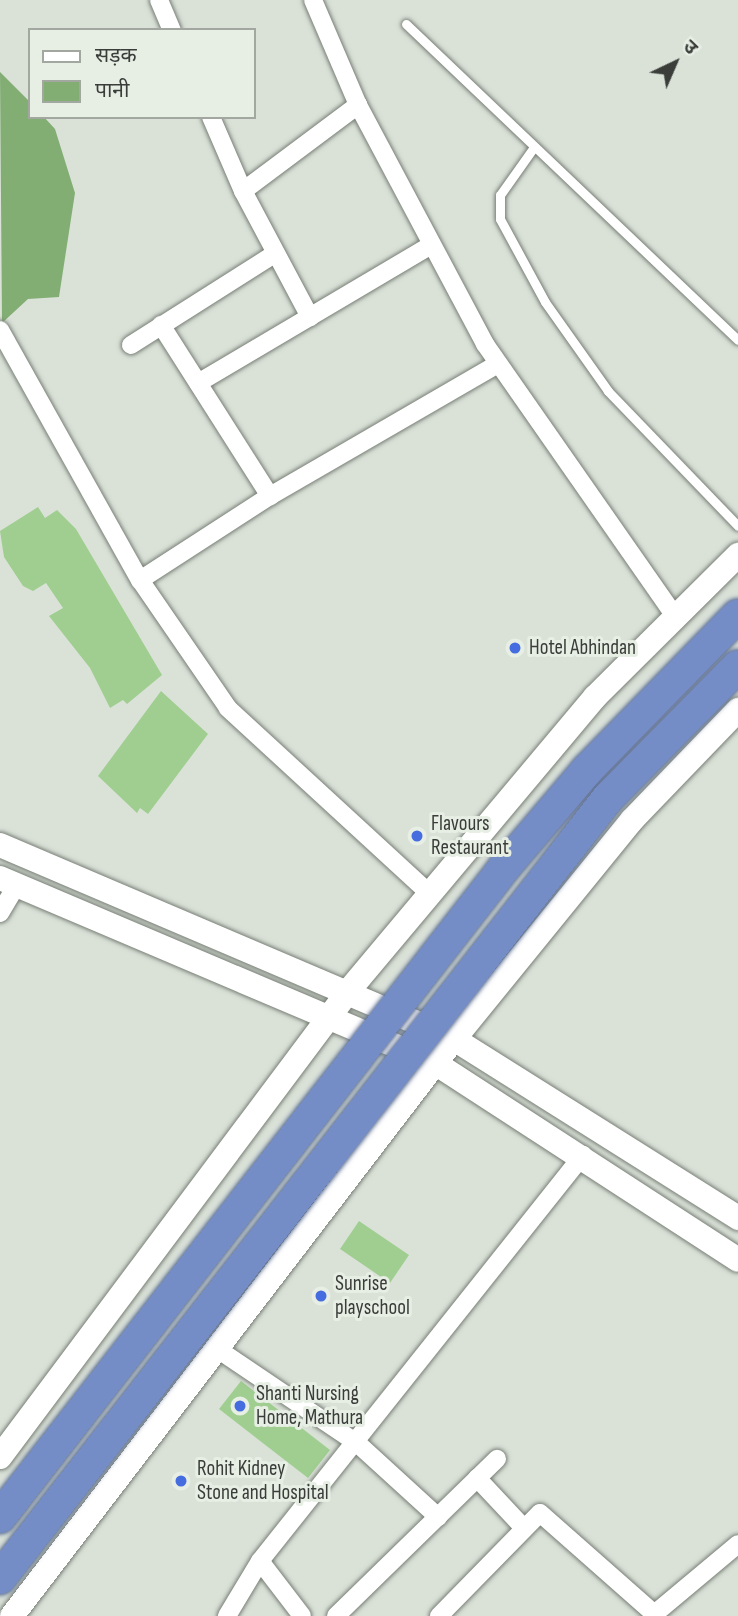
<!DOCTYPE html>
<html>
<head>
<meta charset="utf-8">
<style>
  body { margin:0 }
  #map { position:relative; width:738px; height:1616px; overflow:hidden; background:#dae2d8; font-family:"Sofia Sans Condensed","Noto Sans Devanagari",sans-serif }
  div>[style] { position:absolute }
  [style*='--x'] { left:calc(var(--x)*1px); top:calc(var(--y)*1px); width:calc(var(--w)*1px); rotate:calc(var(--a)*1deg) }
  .water>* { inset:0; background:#82ae74 }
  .building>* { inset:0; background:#a0ce91 }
  .roads { filter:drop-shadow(0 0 2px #787f76) drop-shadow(0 0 2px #787f76) }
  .lane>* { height:9px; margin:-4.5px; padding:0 4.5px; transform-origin:4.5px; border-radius:4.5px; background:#fff }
  .street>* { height:18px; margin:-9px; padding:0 9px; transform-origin:9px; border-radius:9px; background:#fff }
  .secondary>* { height:24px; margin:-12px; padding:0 12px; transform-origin:12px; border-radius:12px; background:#fff }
  .bridges { filter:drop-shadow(0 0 2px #607195) drop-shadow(0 0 2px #607195) }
  .highway-bridge>* { height:32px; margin:-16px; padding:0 16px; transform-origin:16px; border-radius:16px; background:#758dc6 }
  .dots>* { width:19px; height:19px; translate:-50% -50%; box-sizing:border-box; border:4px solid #e7efe5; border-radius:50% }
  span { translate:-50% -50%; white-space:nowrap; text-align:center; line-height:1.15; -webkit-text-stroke:6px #e7efe5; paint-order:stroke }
  .poi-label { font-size:21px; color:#3a3d39 }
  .left { translate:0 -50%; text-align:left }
  .legend { position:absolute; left:28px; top:28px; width:228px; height:91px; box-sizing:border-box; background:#e7efe5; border:2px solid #a2a8a0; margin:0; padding:9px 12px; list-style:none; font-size:21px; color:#3a3d39 }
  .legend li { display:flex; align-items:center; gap:14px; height:35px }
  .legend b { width:35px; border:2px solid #a2a8a0 }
  .north { position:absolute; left:640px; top:28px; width:70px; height:70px; -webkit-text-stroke:5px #e7efe5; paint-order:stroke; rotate:44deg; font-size:19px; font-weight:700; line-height:28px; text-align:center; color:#3a3d39 }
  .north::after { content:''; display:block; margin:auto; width:24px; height:32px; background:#3a3d39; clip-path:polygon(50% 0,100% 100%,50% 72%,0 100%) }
</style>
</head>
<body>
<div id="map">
  <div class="water">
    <div style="clip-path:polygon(0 72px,30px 102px,30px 117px,44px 117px,55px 129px,75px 193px,59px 297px,28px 299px,2px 323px)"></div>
  </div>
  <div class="building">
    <div style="clip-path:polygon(38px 507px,45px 518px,57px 510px,76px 529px,162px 675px,127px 704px,123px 700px,110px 708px,90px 668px,49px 616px,63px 608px,46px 583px,33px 591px,23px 586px,4px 557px,0 531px)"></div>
    <div style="clip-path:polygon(161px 691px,208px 734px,148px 814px,140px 808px,137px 813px,98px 776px)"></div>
    <div style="clip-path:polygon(359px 1221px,409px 1255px,390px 1283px,340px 1249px)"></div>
    <div style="clip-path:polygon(241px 1381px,330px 1450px,308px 1478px,219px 1409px)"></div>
  </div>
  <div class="roads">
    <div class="lane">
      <div style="--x:406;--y:24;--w:458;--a:43.6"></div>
      <div style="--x:534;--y:147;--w:59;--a:125.3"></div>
      <div style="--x:500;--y:195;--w:24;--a:90"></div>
      <div style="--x:500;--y:219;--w:94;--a:61.5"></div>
      <div style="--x:545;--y:302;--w:109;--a:54.7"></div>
      <div style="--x:608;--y:391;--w:187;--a:46.1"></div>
    </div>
    <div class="street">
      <div style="--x:159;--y:0;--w:33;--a:67"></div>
      <div style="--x:313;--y:0;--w:114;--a:66.8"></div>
      <div style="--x:358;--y:105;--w:271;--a:62"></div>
      <div style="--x:485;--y:344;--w:332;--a:55.1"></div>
      <div style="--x:211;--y:117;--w:81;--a:66.6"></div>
      <div style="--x:243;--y:191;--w:144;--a:-36.8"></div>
      <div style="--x:243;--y:191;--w:143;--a:62"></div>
      <div style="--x:161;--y:325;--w:203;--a:57.5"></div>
      <div style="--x:0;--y:330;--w:287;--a:60.8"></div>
      <div style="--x:131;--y:345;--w:168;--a:-32.4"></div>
      <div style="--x:198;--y:383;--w:271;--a:-30.6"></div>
      <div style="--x:430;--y:894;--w:275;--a:-137.4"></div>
      <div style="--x:228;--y:708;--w:155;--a:-124.5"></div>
      <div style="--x:140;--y:580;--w:155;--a:-32.9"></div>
      <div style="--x:270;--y:496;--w:263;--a:-30.1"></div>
      <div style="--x:0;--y:913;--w:33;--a:-59"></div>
      <div style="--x:216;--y:1348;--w:170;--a:34"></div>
      <div style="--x:357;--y:1443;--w:110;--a:42.4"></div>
      <div style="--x:477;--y:1478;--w:69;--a:46.8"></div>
      <div style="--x:260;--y:1561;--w:69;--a:52.6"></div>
      <div style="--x:227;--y:1616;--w:64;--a:-59"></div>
      <div style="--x:260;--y:1561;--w:519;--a:-51.5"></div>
      <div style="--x:336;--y:1616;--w:225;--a:-44.3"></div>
      <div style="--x:439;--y:1616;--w:144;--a:-45.6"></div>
      <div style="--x:540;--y:1513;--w:156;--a:41.4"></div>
      <div style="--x:652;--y:1616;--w:112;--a:-39.9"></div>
    </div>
    <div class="secondary">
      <div style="--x:0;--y:845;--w:494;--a:23.1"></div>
      <div style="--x:454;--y:1039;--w:336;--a:32.2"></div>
      <div style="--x:0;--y:878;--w:473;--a:23"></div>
      <div style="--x:435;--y:1063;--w:361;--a:33"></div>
      <div style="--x:0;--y:1457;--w:584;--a:-53.21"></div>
      <div style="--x:350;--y:989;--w:381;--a:-50"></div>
      <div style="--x:595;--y:697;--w:202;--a:-44.8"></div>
      <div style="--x:12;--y:1616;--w:727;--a:-52.55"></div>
      <div style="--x:454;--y:1039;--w:282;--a:-50.9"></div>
      <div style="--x:632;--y:820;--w:153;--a:-46.1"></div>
    </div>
  </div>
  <div class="bridges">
    <div class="highway-bridge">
      <div style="--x:0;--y:1517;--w:822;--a:-52.17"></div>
      <div style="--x:504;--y:868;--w:128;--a:-49.7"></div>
      <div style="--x:587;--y:770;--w:216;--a:-45.7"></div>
      <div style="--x:0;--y:1578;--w:989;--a:-52.06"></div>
      <div style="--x:608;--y:798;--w:185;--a:-45.4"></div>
    </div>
  </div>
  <div class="dots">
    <div style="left:515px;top:648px;background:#456de0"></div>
    <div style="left:417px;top:836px;background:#456de0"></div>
    <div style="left:321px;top:1296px;background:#456de0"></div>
    <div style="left:240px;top:1406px;background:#456de0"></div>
    <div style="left:181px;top:1481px;background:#456de0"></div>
  </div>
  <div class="poi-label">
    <span class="left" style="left:529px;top:648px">Hotel Abhindan</span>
    <span class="left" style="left:431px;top:836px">Flavours<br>Restaurant</span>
    <span class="left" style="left:335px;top:1296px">Sunrise<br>playschool</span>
    <span class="left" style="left:256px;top:1406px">Shanti Nursing<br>Home, Mathura</span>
    <span class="left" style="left:197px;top:1481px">Rohit Kidney<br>Stone and Hospital</span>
  </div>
  <ul class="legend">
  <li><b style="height:9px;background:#fff"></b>सड़क</li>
  <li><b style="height:19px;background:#82ae74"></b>पानी</li>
  </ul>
  <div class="north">उ</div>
</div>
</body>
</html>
